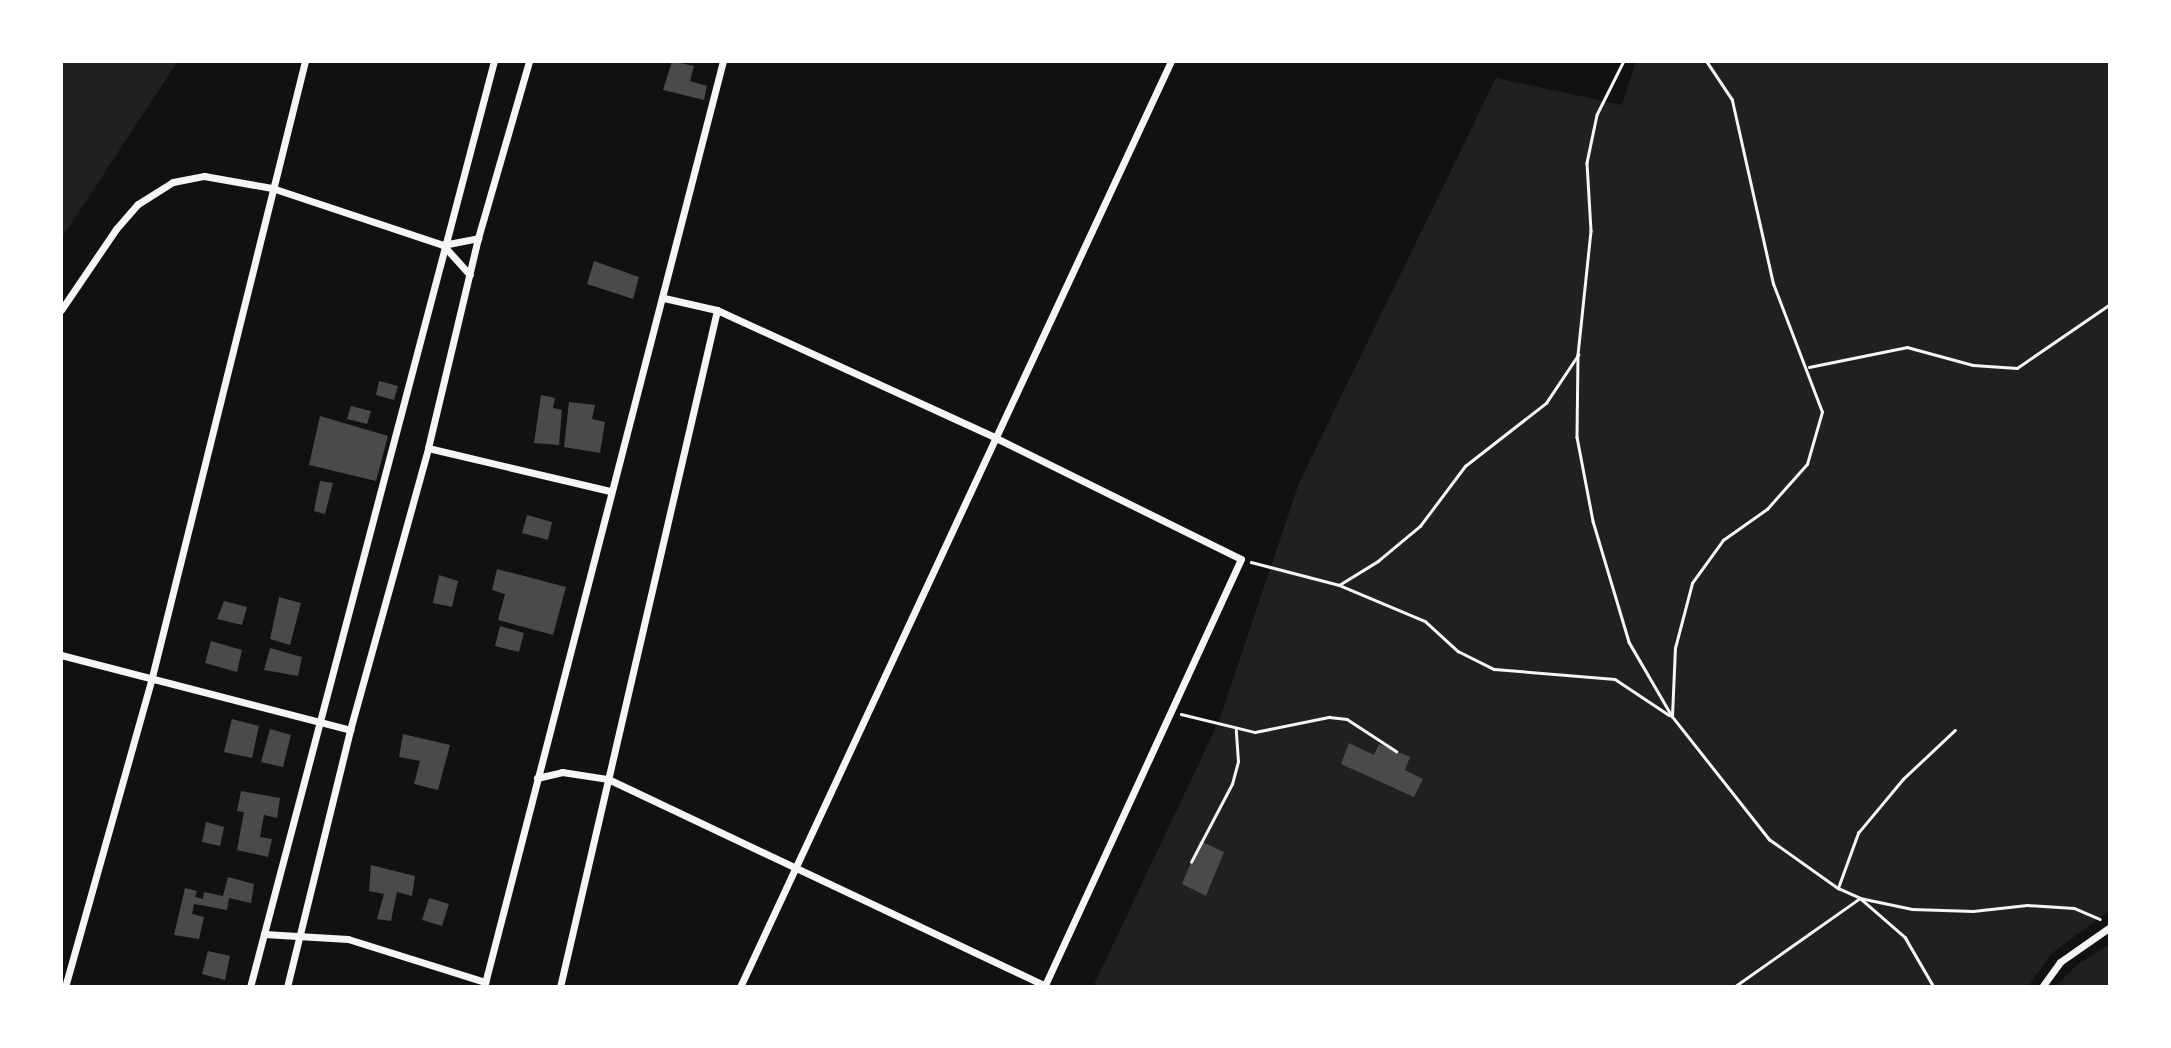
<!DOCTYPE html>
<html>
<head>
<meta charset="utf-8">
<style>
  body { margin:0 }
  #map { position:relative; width:2171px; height:1048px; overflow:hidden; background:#111; font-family:Jost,sans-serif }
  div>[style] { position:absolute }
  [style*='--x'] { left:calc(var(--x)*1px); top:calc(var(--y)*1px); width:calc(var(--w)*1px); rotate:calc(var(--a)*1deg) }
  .green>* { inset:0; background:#202020 }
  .building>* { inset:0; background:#4a4a4a }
  .path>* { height:2.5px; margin:-1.25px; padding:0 1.25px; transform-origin:1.25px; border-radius:1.25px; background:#f5f5f5 }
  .minor>* { height:7px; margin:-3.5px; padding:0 3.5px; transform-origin:3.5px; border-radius:3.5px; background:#f5f5f5 }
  span { translate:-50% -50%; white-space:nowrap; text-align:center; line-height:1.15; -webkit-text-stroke:7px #fff; paint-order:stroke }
  .frame { position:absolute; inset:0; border:63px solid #fff; pointer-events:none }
</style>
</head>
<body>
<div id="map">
  <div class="green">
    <div style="clip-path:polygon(61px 61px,178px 61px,61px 239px)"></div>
    <div style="clip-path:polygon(1636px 61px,2110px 61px,2110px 910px,2052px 953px,2028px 987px,1093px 987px,1219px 721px,1299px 483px,1496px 78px,1622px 105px)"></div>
    <div style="clip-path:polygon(2110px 944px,2110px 987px,2055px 987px,2078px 964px)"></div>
  </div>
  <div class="building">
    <div style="clip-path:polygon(672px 61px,694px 66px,690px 81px,707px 86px,704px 100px,663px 90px)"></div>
    <div style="clip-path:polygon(594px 261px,639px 277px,633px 299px,587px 284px)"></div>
    <div style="clip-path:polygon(379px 381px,398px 386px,394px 400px,376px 395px)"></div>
    <div style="clip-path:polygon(541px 395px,555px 398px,553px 408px,562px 410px,559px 445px,534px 443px)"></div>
    <div style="clip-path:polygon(569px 402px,595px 405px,592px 419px,605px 422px,600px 453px,564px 447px)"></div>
    <div style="clip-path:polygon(351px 406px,371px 411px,367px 424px,347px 419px)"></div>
    <div style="clip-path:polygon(320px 416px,388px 436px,376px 481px,309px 465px)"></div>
    <div style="clip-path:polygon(320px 481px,333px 483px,325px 514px,314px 511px)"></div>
    <div style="clip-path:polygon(527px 515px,552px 522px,548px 540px,522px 533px)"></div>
    <div style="clip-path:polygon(497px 569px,566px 587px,553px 635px,498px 620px,505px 594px,492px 590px)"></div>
    <div style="clip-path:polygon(439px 575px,458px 581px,452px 607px,433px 603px)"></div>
    <div style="clip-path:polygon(279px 597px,301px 603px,290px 645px,270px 639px)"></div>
    <div style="clip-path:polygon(224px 601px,247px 607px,242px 625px,217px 619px)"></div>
    <div style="clip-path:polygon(500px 626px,524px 633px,519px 652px,495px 646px)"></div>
    <div style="clip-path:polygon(211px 641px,242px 650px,237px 672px,205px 663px)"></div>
    <div style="clip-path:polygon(270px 648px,302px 657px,298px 676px,264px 670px)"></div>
    <div style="clip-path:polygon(232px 719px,259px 726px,252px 758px,224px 752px)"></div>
    <div style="clip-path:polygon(270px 729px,291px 735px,283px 767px,261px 762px)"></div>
    <div style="clip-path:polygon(403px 734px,450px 745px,438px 790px,414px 784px,420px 761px,399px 757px)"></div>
    <div style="clip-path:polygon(1349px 743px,1374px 755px,1379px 744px,1410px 757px,1405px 770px,1423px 779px,1414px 797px,1341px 764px)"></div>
    <div style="clip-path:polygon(241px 791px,280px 798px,277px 818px,264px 815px,260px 837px,272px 839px,268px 857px,237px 850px,244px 812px,237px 811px)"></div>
    <div style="clip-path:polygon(206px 822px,224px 827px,220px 846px,202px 842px)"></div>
    <div style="clip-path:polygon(1200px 841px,1224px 852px,1206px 896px,1182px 884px)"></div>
    <div style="clip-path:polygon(371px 865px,415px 876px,412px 896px,397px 892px,391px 921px,377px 919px,384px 894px,369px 891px)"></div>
    <div style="clip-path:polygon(228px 877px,254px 884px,251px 903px,229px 898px,227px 910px,194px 904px,192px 914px,204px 917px,199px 939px,174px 935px,185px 888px,197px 891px,195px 897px,203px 899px,204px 892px,223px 896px)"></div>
    <div style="clip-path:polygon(429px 898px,449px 904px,442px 926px,422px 920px)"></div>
    <div style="clip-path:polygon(208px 951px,230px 956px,225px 980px,202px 974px)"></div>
  </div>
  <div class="path">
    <div style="--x:1624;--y:61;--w:60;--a:116.6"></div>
    <div style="--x:1597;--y:115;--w:49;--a:101.8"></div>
    <div style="--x:1587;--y:163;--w:68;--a:86.6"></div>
    <div style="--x:1591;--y:231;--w:125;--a:96"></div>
    <div style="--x:1578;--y:355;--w:82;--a:90.7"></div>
    <div style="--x:1577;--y:437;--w:86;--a:79.2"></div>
    <div style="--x:1593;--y:521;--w:126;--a:73.4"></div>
    <div style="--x:1629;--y:642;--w:86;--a:59.8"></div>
    <div style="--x:1672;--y:716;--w:157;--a:51.7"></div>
    <div style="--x:1769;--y:839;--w:85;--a:35.4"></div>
    <div style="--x:1838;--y:888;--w:24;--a:24"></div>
    <div style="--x:1860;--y:898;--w:53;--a:11.9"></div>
    <div style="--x:1912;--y:909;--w:61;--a:1.9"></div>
    <div style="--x:1973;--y:911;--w:54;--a:-6.3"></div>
    <div style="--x:2027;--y:905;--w:47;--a:3.7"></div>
    <div style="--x:2074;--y:908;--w:28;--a:23"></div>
    <div style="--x:1809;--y:367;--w:100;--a:-11.5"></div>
    <div style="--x:1907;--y:347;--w:68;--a:15.3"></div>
    <div style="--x:1973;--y:365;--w:44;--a:3.9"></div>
    <div style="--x:2017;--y:368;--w:113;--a:-34.5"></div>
    <div style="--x:1251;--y:562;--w:91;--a:14.6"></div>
    <div style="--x:1339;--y:585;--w:93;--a:22.7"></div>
    <div style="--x:1425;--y:621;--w:45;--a:42.3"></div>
    <div style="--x:1458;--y:651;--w:40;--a:26.6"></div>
    <div style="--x:1494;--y:669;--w:121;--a:4.7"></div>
    <div style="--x:1615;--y:679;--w:65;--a:33.7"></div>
    <div style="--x:1339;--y:585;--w:46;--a:-31.6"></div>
    <div style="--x:1378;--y:561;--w:55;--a:-39.8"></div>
    <div style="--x:1420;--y:526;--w:75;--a:-53.1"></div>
    <div style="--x:1465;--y:466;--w:103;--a:-37.9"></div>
    <div style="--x:1546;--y:403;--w:58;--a:-56.3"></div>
    <div style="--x:1181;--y:714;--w:76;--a:13.7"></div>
    <div style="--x:1255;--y:732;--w:76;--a:-11.5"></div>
    <div style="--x:1329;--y:717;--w:18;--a:6"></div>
    <div style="--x:1347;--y:719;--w:59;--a:33.1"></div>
    <div style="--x:1672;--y:716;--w:68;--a:-87.5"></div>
    <div style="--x:1675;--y:648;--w:67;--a:-75.3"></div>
    <div style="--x:1692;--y:583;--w:53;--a:-54.2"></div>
    <div style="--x:1723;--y:540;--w:54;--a:-35.2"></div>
    <div style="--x:1767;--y:509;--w:60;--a:-48.4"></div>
    <div style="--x:1807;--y:464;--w:54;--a:-73.9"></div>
    <div style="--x:1822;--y:412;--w:137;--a:-110.9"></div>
    <div style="--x:1773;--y:284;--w:189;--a:-102.6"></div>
    <div style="--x:1732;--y:100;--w:47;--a:-123.7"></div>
    <div style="--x:1191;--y:862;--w:88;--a:-62.3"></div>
    <div style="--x:1232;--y:784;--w:23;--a:-75"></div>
    <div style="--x:1238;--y:762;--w:32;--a:-94"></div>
    <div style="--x:1838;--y:888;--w:59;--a:-70"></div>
    <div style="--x:1858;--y:833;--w:70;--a:-50.2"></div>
    <div style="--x:1903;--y:779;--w:71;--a:-43.3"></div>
    <div style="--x:1734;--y:987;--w:154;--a:-35.2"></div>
    <div style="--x:1860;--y:898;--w:60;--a:40.9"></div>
    <div style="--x:1905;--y:937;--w:58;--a:59.9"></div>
  </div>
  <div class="minor">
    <div style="--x:443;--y:245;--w:36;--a:-11"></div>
    <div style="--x:664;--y:298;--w:54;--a:12.8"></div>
    <div style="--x:717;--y:310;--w:307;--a:24.6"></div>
    <div style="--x:996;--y:438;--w:273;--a:26.3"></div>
    <div style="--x:1241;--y:559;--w:471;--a:114.7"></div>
    <div style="--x:61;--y:310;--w:98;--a:-55.8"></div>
    <div style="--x:116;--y:229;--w:33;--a:-49"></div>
    <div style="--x:138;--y:204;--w:41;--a:-32.2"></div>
    <div style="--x:173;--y:182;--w:32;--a:-11"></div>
    <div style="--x:204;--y:176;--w:69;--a:10"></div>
    <div style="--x:272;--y:188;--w:180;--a:18.4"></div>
    <div style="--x:443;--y:245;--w:40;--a:48"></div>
    <div style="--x:428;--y:448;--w:187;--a:13.3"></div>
    <div style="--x:61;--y:655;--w:299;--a:14.5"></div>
    <div style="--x:537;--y:778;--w:26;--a:-13"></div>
    <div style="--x:562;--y:772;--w:47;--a:8.7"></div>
    <div style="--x:608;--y:779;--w:484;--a:25.3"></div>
    <div style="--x:264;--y:934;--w:84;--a:3.4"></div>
    <div style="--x:348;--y:939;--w:144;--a:17.4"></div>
    <div style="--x:65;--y:987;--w:318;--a:-74.3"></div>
    <div style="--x:151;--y:681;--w:639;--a:-76.05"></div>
    <div style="--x:250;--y:987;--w:958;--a:-75.24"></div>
    <div style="--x:287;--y:987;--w:265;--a:-76.2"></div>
    <div style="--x:350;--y:730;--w:293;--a:-74.5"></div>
    <div style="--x:428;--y:448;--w:216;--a:-76.6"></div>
    <div style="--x:478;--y:238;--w:184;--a:-73.9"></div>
    <div style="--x:484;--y:987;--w:956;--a:-75.53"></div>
    <div style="--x:560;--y:987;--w:695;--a:-76.94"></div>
    <div style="--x:740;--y:987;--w:1021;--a:-65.04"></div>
    <div style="--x:2042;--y:987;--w:31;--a:-54"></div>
    <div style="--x:2060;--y:962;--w:61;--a:-35"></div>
  </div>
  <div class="frame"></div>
</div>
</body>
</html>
